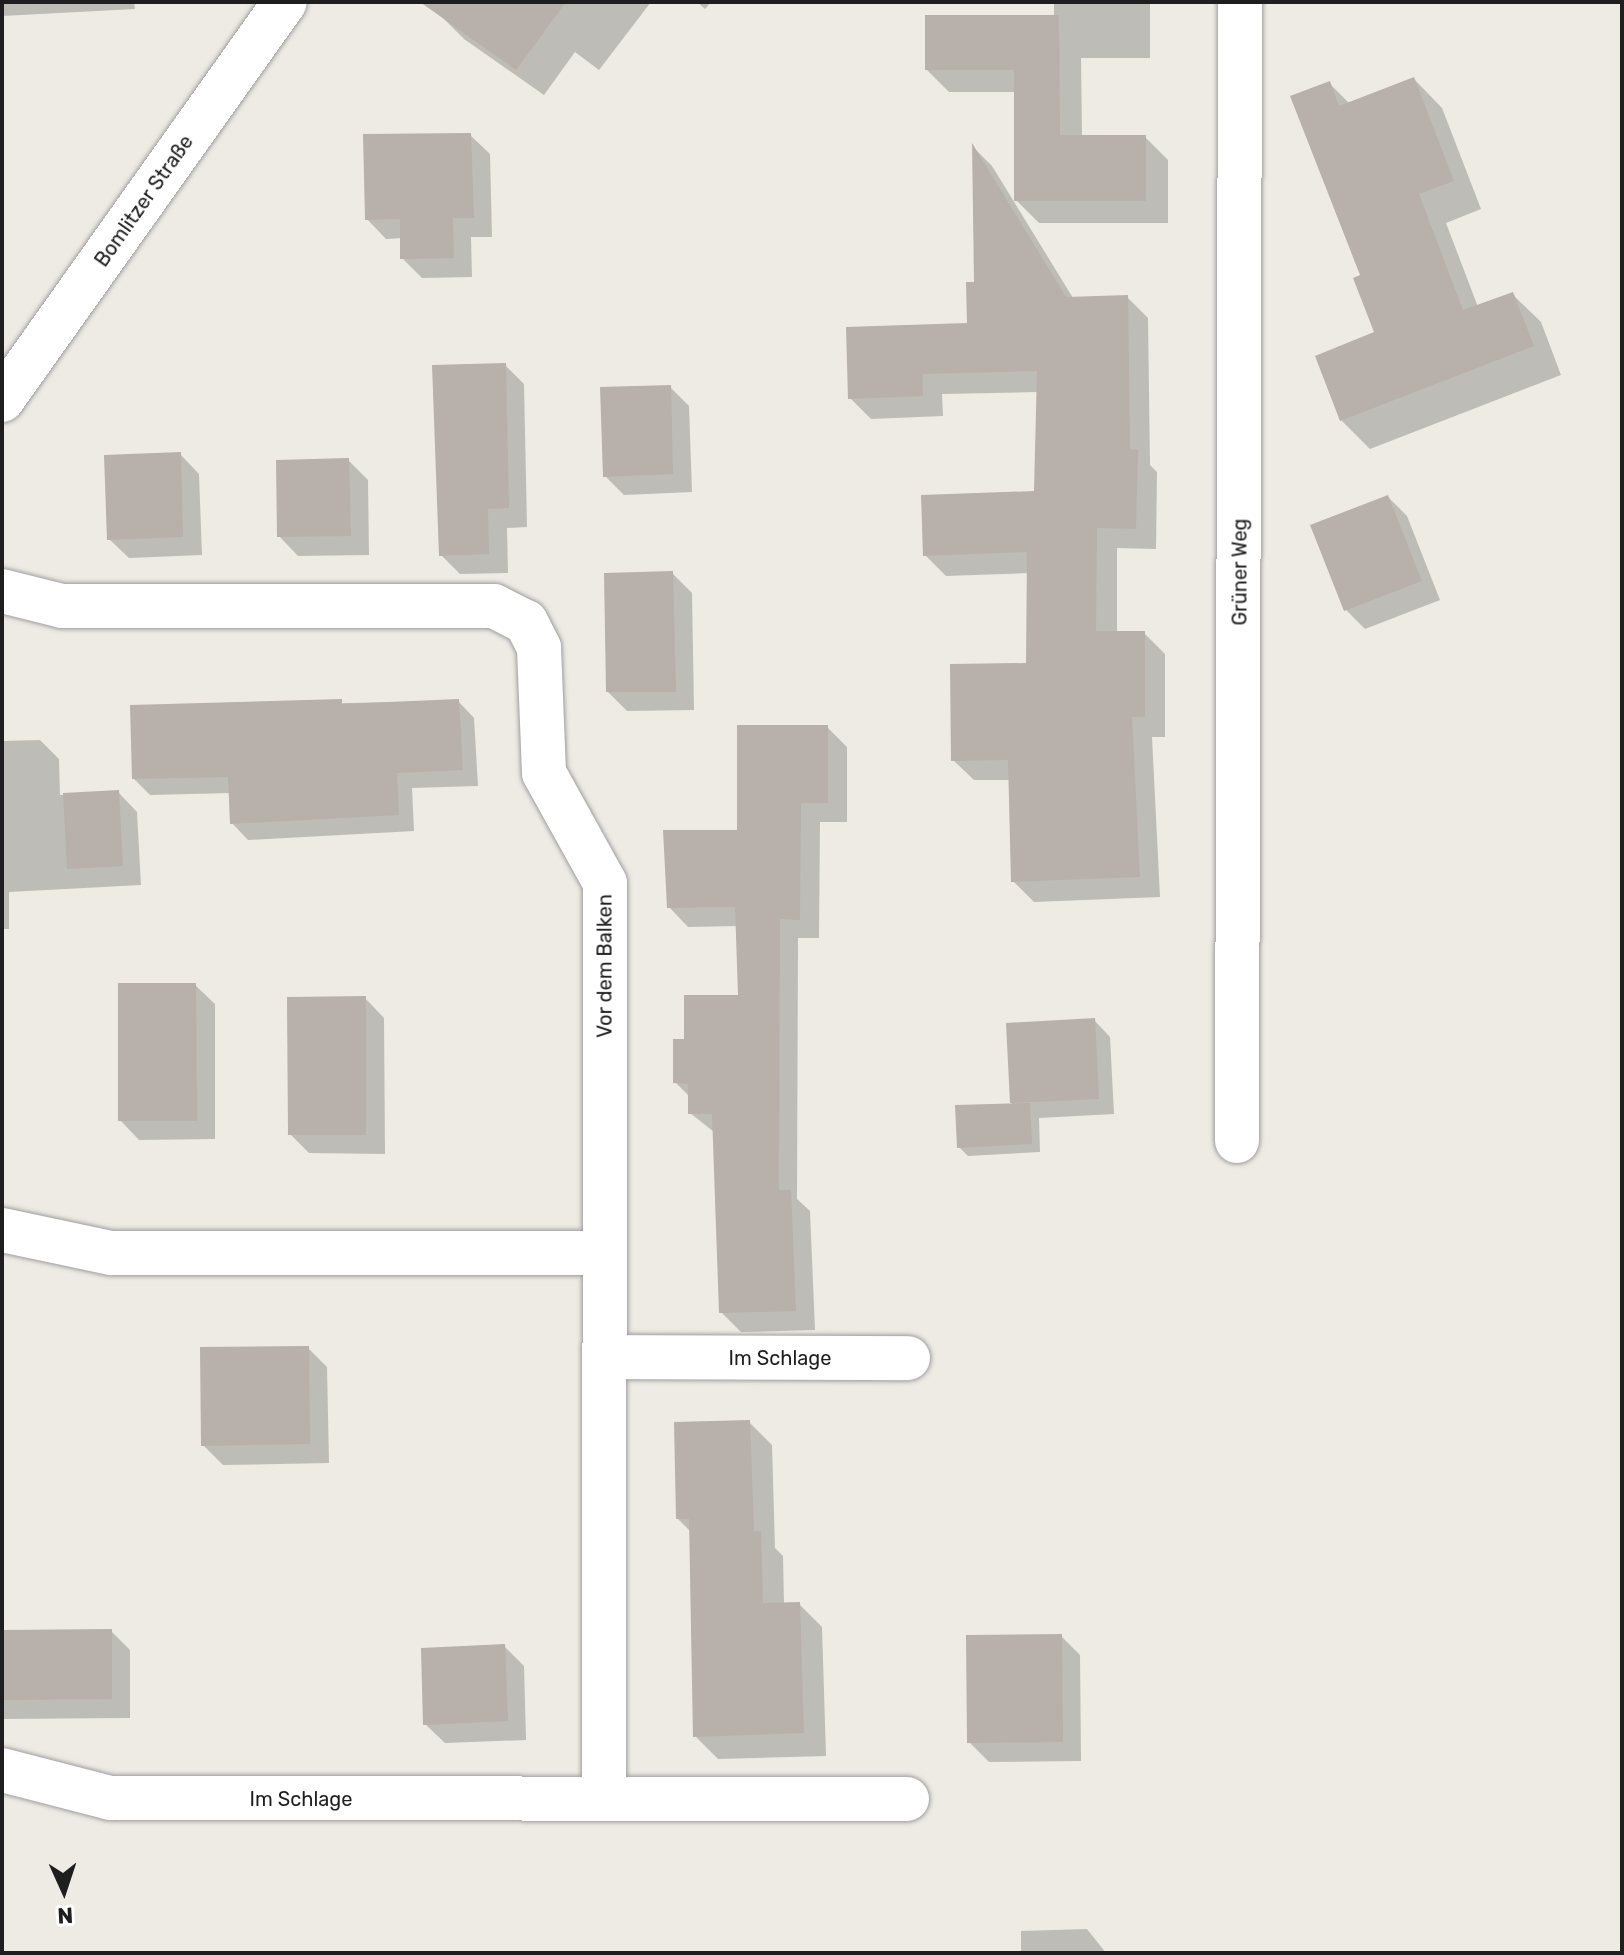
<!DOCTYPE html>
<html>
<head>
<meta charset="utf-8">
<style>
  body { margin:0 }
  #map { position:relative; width:1624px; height:1955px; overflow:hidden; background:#eeebe5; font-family:Rubik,sans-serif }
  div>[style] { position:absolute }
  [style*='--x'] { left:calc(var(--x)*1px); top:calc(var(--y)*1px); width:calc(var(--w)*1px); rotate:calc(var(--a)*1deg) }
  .shadow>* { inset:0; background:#0003 }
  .building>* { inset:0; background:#b7b0ab }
  .roads { filter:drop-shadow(0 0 2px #9f9f9f) drop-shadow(0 0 2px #9f9f9f) }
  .minor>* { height:44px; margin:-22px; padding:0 22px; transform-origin:22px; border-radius:22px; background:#fff }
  span { translate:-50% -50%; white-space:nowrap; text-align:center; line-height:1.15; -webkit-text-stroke:6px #fff; paint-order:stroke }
  .street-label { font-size:20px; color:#1e1e1e }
  .frame { position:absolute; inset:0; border:4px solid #1e1e1e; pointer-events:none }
  .north { position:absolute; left:24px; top:1851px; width:80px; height:80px; -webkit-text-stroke:6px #fff; paint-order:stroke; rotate:177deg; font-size:22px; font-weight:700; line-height:32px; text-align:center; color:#1e1e1e }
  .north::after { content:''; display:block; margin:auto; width:28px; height:36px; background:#1e1e1e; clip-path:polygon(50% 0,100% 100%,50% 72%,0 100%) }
</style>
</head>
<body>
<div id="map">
  <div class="shadow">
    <div style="clip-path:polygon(2px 2px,134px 2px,135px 9px,2px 16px)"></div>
    <div style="clip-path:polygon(445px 2px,651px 2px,599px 70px,575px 52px,544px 95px,464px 39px,437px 12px)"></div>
    <div style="clip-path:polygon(697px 2px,711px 2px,705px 9px)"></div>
    <div style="clip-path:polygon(1054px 2px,1150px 2px,1150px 58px,1081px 58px,1082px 137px,1145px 137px,1168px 160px,1168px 223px,1039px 223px,1016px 200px,1016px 92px,949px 92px,927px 70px,1054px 17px)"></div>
    <div style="clip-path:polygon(1414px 79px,1442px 108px,1481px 209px,1446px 223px,1478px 307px,1512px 294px,1541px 322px,1561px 375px,1370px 449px,1341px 420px,1377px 333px,1329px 83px,1350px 104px)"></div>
    <div style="clip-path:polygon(470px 135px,490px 154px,492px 237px,471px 237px,472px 277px,422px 278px,402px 258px,402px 238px,386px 239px,367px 219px)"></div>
    <div style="clip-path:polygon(974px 148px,992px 166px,1073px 298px,1127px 297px,1148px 318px,1150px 465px,1157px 472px,1156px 549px,1117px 548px,1117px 633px,1144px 633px,1165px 654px,1165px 737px,1152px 737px,1160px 897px,1034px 902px,1013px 881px,1011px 780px,974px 780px,953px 760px,1028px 665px,1029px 573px,946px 576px,925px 555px,1036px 493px,1039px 392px,942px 394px,943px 416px,871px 419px,850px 398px,969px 325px,976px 284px)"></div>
    <div style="clip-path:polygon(505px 365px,524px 384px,527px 527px,507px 528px,508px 573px,460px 574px,441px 555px)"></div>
    <div style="clip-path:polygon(670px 387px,689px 406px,692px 492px,624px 495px,605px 476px)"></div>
    <div style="clip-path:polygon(180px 454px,199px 474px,202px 555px,129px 558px,109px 539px)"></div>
    <div style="clip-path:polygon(348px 460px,368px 480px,369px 555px,298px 556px,279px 536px)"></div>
    <div style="clip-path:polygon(1388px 497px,1407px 516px,1440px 600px,1365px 629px,1346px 610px)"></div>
    <div style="clip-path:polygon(672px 573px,692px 593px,694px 710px,627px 711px,608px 692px)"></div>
    <div style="clip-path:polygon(458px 701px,474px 718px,478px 786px,412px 788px,414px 831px,248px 840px,232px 823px,231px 793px,150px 795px,134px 779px,132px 707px)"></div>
    <div style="clip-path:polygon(827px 727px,847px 747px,847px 822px,820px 822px,819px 938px,798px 938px,797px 1199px,810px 1211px,815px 1330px,741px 1332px,721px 1312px,714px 1132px,690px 1113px,690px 1097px,675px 1082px,686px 1041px,740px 997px,738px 926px,688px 927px,669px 907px)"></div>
    <div style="clip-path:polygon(40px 740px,59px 759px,60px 795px,118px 792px,137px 812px,141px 885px,9px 892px,9px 929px,2px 929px,2px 741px)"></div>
    <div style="clip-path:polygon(195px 985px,215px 1004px,215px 1139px,139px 1140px,120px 1120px)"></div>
    <div style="clip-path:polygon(365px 998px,384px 1018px,385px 1154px,309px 1153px,290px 1134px)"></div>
    <div style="clip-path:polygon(1094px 1020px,1110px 1037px,1114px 1114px,1039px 1118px,1040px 1152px,968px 1156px,959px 1147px,1012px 1105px,1008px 1025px)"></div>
    <div style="clip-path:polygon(308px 1348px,327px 1367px,329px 1463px,223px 1465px,203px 1445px)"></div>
    <div style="clip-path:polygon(749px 1422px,772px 1445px,775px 1548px,783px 1556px,784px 1604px,799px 1604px,822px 1627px,826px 1756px,718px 1759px,695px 1736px,691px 1532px,678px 1519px)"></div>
    <div style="clip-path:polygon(111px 1631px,130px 1650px,130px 1718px,2px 1719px,2px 1632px)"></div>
    <div style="clip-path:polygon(1061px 1636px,1080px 1655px,1081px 1761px,989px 1762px,969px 1742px)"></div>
    <div style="clip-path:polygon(504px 1646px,524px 1666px,526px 1740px,445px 1743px,425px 1724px)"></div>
    <div style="clip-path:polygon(1087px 1929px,1106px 1953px,1021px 1953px,1021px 1931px)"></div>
  </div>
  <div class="building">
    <div style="clip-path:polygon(420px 2px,566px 2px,516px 70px)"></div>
    <div style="clip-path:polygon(925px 15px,1059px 15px,1060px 135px,1146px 135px,1146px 201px,1014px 201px,1014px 70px,925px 70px)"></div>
    <div style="clip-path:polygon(1414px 77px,1454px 181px,1419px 194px,1463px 310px,1513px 292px,1534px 346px,1340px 421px,1315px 356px,1374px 332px,1353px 278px,1360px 275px,1290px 96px,1330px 81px,1339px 106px)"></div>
    <div style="clip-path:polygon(471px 133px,474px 218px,453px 218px,454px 258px,400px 259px,400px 219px,365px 220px,363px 134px)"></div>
    <div style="clip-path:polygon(972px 143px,1066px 297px,1128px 295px,1130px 449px,1138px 450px,1136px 529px,1097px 528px,1096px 631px,1145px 631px,1145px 717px,1132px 717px,1140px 877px,1011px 882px,1008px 760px,951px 761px,950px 664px,1026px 663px,1027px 552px,923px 556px,921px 495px,1034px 491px,1037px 371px,923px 374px,923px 396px,848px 399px,846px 327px,967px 323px,966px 282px,974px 282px)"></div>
    <div style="clip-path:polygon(506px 363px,509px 508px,488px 509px,489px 554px,439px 556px,432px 365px)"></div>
    <div style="clip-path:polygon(671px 385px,673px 474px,603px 477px,600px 387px)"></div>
    <div style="clip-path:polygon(181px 452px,183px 537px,107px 540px,104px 455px)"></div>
    <div style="clip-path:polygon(349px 458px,351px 536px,277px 537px,276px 460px)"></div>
    <div style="clip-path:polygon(1388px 495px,1422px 581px,1344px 611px,1310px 525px)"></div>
    <div style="clip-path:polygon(673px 571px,676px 692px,606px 692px,604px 573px)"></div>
    <div style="clip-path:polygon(342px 699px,342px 704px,459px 699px,463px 770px,397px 773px,399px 815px,230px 824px,228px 777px,132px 779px,130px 705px)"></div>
    <div style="clip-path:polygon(737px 725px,828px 725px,828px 803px,801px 803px,800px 920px,780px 919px,779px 1190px,791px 1190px,796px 1311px,719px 1313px,712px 1114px,688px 1114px,688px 1084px,673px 1083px,673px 1039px,684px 1039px,684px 995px,738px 995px,735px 907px,667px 908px,663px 830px,737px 830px)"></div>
    <div style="clip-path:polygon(119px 790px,123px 866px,67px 869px,63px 793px)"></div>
    <div style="clip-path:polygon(118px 983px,196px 983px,197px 1121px,118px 1121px)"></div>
    <div style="clip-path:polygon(366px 996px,366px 1135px,288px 1135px,287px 997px)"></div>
    <div style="clip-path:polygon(1095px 1018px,1099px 1099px,1010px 1103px,1006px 1023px)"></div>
    <div style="clip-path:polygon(1030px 1103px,1032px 1144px,957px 1148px,955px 1105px)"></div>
    <div style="clip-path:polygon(309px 1346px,310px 1444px,201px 1446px,200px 1347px)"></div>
    <div style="clip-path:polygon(750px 1420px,754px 1531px,761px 1531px,763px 1603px,800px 1602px,804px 1733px,693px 1737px,689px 1519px,676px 1519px,674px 1422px)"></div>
    <div style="clip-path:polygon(112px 1629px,112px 1699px,2px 1700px,2px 1630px)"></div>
    <div style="clip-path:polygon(1062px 1634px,1063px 1742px,967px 1743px,966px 1635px)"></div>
    <div style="clip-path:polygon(505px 1644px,508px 1721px,423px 1725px,421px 1648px)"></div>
  </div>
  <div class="roads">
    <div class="minor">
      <div style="--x:2;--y:400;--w:488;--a:-54.6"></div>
      <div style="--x:2;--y:591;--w:62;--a:14"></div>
      <div style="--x:62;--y:606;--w:432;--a:0"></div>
      <div style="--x:494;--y:606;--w:36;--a:27"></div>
      <div style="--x:526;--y:622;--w:29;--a:63"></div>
      <div style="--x:539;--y:648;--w:125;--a:87.7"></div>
      <div style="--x:544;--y:773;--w:126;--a:61"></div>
      <div style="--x:605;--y:883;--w:916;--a:90.06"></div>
      <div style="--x:1237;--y:1141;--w:1139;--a:-89.85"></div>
      <div style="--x:2;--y:1230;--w:111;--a:11.9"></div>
      <div style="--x:111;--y:1253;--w:494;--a:0"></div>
      <div style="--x:604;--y:1357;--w:304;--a:0.2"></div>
      <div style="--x:2;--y:1770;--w:112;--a:14.5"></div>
      <div style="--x:110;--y:1798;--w:797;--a:0.07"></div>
    </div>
  </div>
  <div class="street-label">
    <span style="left:144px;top:201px;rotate:-55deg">Bomlitzer Straße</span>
    <span style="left:1240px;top:572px;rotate:-90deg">Grüner Weg</span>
    <span style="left:605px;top:966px;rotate:-90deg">Vor dem Balken</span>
    <span style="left:780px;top:1358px">Im Schlage</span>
    <span style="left:301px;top:1799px">Im Schlage</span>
  </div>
  <div class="frame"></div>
  <div class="north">N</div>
</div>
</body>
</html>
